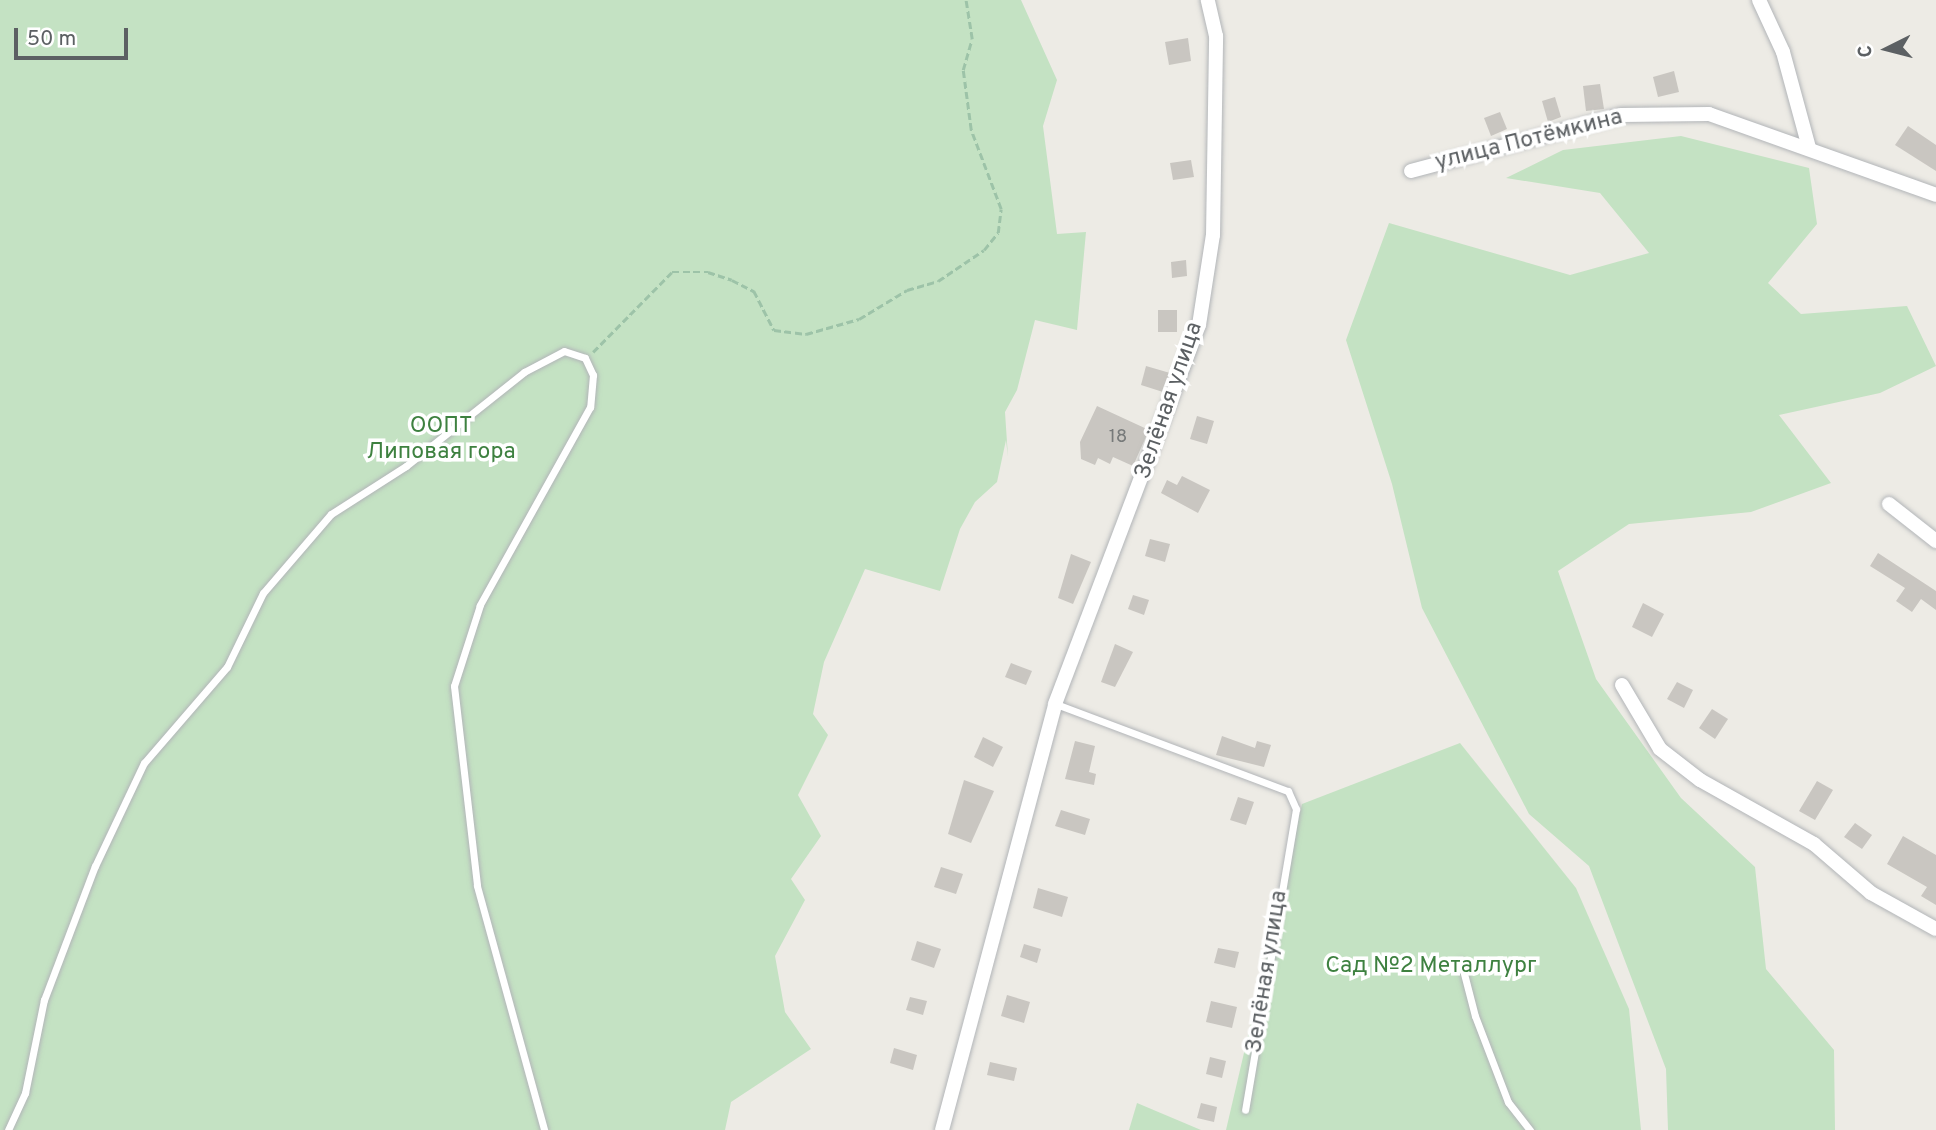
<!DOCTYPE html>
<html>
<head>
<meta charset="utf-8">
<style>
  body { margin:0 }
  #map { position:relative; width:1936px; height:1130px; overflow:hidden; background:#edebe5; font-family:Overpass,sans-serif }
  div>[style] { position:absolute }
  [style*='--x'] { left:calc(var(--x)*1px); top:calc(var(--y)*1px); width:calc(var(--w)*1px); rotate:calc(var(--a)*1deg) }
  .green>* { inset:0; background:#c4e2c3 }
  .building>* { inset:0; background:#c9c6c1 }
  .path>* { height:2.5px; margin-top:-1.25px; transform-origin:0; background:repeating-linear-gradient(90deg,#9dc3a8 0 7px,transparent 0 10.5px) }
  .roads { filter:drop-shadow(0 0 2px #b2b5b8) drop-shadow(0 0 2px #b2b5b8) }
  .lane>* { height:7px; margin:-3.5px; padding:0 3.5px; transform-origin:3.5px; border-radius:3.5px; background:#fff }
  .street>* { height:14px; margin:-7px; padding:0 7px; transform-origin:7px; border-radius:7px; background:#fff }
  span { translate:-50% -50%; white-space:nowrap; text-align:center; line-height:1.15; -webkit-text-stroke:7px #fff; paint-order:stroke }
  .number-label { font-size:19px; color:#777a7a }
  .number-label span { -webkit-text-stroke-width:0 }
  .street-label { font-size:23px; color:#5c6063 }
  .park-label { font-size:23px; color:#3e8140 }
  .north { position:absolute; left:1852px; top:14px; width:70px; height:70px; -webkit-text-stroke:5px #fff; paint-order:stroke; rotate:264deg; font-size:19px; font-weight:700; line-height:28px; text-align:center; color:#5c6063 }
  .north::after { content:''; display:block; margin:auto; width:24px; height:32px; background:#5c6063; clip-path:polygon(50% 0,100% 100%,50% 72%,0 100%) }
  .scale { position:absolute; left:14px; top:28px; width:114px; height:32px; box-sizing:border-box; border:4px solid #5c6063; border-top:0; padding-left:9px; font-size:21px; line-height:24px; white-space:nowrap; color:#5c6063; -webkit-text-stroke:5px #fff; paint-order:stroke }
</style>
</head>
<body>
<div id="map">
  <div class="green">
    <div style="clip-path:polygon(0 0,1021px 0,1057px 80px,1043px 126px,1057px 234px,1086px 232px,1077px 330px,1035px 320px,1017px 390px,1005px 412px,1008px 457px,1006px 440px,997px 482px,975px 502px,960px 529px,940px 591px,865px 569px,824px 662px,813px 714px,828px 735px,798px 795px,821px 836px,791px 879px,805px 900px,775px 956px,785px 1012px,811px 1049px,731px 1102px,725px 1130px,0 1130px)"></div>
    <div style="clip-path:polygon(1681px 136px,1809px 168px,1817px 224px,1768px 283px,1801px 314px,1907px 306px,1936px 366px,1880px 393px,1779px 415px,1831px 483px,1751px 512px,1629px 524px,1558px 571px,1596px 679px,1681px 798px,1755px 867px,1766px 969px,1834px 1050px,1835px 1130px,1668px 1130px,1666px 1069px,1589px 866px,1529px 814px,1422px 608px,1392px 484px,1346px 340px,1389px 223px,1570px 275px,1649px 253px,1600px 193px,1506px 178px,1563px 150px)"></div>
    <div style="clip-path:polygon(1460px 743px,1576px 888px,1629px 1009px,1641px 1130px,1226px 1130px,1302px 804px)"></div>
    <div style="clip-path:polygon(1137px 1103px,1201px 1130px,1129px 1130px)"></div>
  </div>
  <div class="building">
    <div style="clip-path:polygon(1188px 38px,1191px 61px,1169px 65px,1165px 42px)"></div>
    <div style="clip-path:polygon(1674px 71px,1679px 92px,1658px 97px,1653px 77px)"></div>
    <div style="clip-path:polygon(1600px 84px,1604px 109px,1586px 111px,1583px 86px)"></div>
    <div style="clip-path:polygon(1555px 97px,1561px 117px,1548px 122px,1542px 101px)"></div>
    <div style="clip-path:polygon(1500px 112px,1507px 129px,1491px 136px,1484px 118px)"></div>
    <div style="clip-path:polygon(1908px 126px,1936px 145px,1936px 171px,1895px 145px)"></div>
    <div style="clip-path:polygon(1191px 160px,1194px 177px,1173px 180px,1170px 163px)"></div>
    <div style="clip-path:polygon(1186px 260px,1187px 276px,1172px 278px,1171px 262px)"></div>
    <div style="clip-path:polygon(1158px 310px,1177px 310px,1177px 332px,1158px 332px)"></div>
    <div style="clip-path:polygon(1146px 366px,1170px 373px,1163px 392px,1141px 385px)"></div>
    <div style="clip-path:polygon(1097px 406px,1149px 430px,1133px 466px,1113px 457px,1110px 464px,1098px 458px,1095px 465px,1081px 459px,1080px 442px)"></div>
    <div style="clip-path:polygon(1197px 416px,1214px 421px,1207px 444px,1190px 439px)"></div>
    <div style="clip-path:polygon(1182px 476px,1210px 490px,1198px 513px,1161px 493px,1167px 480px,1177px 485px)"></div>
    <div style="clip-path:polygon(1150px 539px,1170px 544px,1165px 562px,1145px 556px)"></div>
    <div style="clip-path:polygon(1878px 553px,1936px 591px,1936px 610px,1921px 599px,1912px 612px,1896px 601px,1905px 588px,1870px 566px)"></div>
    <div style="clip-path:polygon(1071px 554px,1091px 562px,1073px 604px,1058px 598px)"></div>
    <div style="clip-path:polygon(1133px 595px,1149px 600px,1144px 615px,1128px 609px)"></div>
    <div style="clip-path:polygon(1643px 603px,1664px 614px,1652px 637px,1632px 627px)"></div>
    <div style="clip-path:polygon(1115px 644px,1133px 652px,1115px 687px,1101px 682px)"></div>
    <div style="clip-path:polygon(1011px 663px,1032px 671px,1026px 685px,1005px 677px)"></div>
    <div style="clip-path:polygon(1677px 682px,1693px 690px,1684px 708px,1667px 699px)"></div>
    <div style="clip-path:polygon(1712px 709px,1728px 719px,1715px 739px,1699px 728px)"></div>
    <div style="clip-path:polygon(1222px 736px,1255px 748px,1257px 741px,1271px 745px,1264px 767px,1216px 755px)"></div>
    <div style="clip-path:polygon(983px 737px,1003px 747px,993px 767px,974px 757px)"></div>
    <div style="clip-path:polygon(1075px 741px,1095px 746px,1089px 772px,1096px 774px,1094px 785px,1065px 779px)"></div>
    <div style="clip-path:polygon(964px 780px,994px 791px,971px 843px,948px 834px)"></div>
    <div style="clip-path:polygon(1817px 781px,1833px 790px,1815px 820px,1799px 811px)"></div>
    <div style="clip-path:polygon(1238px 797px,1254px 802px,1246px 825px,1230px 820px)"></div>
    <div style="clip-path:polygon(1061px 810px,1090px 819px,1085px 835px,1055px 826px)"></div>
    <div style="clip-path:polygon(1855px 823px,1872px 835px,1862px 849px,1844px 837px)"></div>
    <div style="clip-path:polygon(1903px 836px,1936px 855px,1936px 905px,1921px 896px,1927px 887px,1887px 864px)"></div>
    <div style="clip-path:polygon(941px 867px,963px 874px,956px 894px,934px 887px)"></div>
    <div style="clip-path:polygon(1038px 888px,1068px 897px,1062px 917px,1033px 908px)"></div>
    <div style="clip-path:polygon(917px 941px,941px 949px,934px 968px,911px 960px)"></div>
    <div style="clip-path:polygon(1024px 944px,1041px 949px,1037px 963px,1020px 957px)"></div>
    <div style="clip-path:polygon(1218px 948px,1239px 952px,1235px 968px,1214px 963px)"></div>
    <div style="clip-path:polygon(1007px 995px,1030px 1002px,1024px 1023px,1001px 1016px)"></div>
    <div style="clip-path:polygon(910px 997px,927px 1001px,923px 1015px,906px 1010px)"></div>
    <div style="clip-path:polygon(1211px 1001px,1237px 1007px,1232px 1028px,1206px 1022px)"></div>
    <div style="clip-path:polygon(894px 1048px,917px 1055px,913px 1070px,890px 1063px)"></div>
    <div style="clip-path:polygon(1210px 1057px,1226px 1061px,1222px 1078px,1206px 1074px)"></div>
    <div style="clip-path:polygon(990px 1062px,1017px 1068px,1014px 1081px,987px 1075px)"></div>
    <div style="clip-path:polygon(1201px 1103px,1217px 1107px,1214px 1122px,1197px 1118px)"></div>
  </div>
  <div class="path">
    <div style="--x:593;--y:352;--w:112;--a:-45.4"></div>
    <div style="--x:672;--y:272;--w:36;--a:0"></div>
    <div style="--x:708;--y:272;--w:25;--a:18"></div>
    <div style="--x:732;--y:280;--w:25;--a:27"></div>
    <div style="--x:754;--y:291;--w:44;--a:62.9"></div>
    <div style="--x:774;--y:330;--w:32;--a:7"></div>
    <div style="--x:806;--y:334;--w:55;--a:-15.8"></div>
    <div style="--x:859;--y:319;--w:56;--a:-31.1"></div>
    <div style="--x:907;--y:290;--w:32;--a:-16"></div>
    <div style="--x:938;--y:281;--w:55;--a:-34"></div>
    <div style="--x:984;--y:250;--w:22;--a:-51"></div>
    <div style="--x:998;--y:233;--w:24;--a:-83"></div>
    <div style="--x:1001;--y:209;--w:85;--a:-110.8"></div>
    <div style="--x:971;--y:130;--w:61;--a:-97.6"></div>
    <div style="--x:963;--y:70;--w:32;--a:-74"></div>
    <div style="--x:972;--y:39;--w:39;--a:-99"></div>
  </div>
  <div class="roads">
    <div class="lane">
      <div style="--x:1056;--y:704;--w:248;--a:20.6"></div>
      <div style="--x:1288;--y:791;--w:20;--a:66"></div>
      <div style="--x:1296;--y:809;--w:305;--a:99.6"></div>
      <div style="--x:1461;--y:962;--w:56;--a:75.5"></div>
      <div style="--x:1475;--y:1016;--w:92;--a:69"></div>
      <div style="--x:1508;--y:1102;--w:36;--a:52"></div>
      <div style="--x:8;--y:1130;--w:41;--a:-65.3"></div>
      <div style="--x:25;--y:1093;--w:95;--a:-78.5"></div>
      <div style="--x:44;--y:1000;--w:143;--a:-69.2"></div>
      <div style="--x:95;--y:866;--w:114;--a:-64.6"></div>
      <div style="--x:144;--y:763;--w:127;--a:-49.2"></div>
      <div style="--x:227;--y:667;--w:82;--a:-64.1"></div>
      <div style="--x:263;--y:593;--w:104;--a:-49.3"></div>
      <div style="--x:331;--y:514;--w:89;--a:-32.6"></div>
      <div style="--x:406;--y:466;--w:151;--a:-38.5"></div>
      <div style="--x:524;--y:372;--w:45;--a:-27.7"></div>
      <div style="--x:564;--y:351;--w:22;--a:18"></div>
      <div style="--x:585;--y:358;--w:19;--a:65"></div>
      <div style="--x:593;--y:375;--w:32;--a:95"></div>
      <div style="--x:590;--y:407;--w:227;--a:119.1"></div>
      <div style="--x:480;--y:605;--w:85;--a:107.8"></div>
      <div style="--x:454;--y:686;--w:201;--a:83.4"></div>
      <div style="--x:477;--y:886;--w:253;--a:74.6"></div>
    </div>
    <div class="street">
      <div style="--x:1759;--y:0;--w:57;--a:65.2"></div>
      <div style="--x:1783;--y:52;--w:99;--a:74.8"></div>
      <div style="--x:1411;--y:171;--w:217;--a:-14.9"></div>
      <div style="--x:1621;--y:115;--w:88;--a:-0.7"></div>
      <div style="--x:1709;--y:114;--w:241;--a:19.6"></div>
      <div style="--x:1889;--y:504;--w:60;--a:38.2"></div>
      <div style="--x:1622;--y:685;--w:74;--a:59.3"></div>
      <div style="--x:1660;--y:749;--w:51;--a:37.8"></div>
      <div style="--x:1700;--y:780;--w:131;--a:29.3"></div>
      <div style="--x:1814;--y:844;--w:75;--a:40.7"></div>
      <div style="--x:1871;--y:893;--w:74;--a:29"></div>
      <div style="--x:942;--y:1130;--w:441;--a:-75.1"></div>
      <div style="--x:1055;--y:704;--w:405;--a:-69.2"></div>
      <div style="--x:1199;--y:325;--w:91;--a:-81.2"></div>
      <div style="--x:1213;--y:235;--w:199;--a:-89.1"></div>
      <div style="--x:1216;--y:36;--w:37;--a:-103"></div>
    </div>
  </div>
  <div class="number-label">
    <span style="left:1118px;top:438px">18</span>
  </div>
  <div class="street-label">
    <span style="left:1529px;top:141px;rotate:-14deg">улица Потёмкина</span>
    <span style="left:1170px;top:401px;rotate:-71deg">Зелёная улица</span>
    <span style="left:1268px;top:972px;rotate:-81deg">Зелёная улица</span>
  </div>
  <div class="park-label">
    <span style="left:441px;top:440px">ООПТ<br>Липовая гора</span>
    <span style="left:1431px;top:967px">Сад №2 Металлург</span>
  </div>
  <div class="north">С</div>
  <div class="scale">50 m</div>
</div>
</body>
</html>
